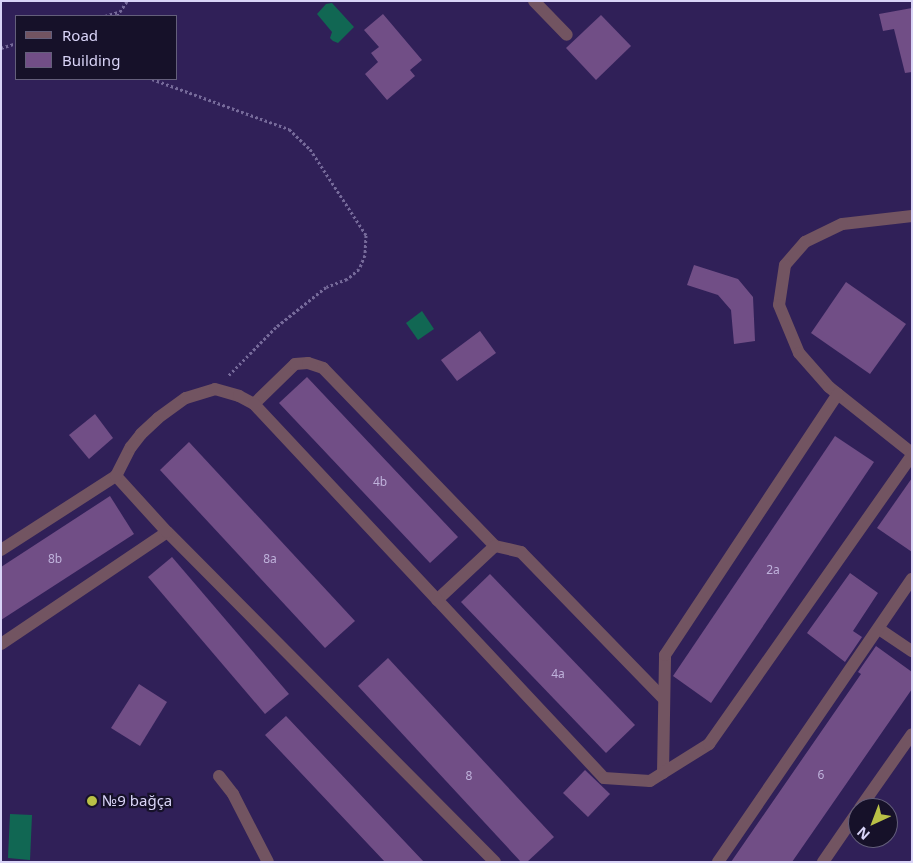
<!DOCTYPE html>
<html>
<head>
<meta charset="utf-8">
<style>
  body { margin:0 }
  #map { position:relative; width:913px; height:863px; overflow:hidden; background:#302058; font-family:"Noto Sans",sans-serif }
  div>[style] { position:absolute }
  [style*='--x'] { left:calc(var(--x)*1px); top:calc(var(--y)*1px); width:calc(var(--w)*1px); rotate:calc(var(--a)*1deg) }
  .water>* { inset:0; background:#116753 }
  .building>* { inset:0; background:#714e86 }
  .path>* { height:3px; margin-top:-1.5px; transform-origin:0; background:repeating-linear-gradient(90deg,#766a9a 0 2.5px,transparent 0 5px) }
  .minor>* { height:12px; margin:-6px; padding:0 6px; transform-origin:6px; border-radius:6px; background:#725461 }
  .dots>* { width:14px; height:14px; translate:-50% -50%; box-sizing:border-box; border:2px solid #161129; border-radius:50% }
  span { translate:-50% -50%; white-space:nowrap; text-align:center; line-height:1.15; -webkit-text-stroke:4.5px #161129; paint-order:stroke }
  .number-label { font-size:12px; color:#bfb2db }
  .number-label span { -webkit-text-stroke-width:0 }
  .poi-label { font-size:15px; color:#d9d4f7 }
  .left { translate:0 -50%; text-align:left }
  .frame { position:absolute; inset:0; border:2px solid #d9d4f7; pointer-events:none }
  .legend { position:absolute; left:15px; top:15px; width:162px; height:65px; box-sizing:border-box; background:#161129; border:1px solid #645f7b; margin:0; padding:6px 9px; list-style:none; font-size:15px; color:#d9d4f7 }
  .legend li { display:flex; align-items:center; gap:10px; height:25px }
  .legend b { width:25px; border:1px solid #645f7b }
  .north { position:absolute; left:848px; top:798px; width:50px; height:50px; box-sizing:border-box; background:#161129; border:1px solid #645f7b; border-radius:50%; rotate:223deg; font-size:14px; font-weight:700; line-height:20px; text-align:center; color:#d9d4f7 }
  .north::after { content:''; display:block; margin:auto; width:18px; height:22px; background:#b9c046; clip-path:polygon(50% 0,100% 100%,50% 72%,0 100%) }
</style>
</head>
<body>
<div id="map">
  <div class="water">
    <div style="clip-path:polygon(332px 3px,354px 27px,338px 43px,333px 41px,330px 38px,332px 32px,317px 14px,326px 4px)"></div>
    <div style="clip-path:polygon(422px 311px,434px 329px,418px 340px,406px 323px)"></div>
    <div style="clip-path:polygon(10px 814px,32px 815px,30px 860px,8px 858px)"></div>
  </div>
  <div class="building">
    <div style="clip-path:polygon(912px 8px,912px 72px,905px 73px,894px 29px,883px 31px,879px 14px)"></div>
    <div style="clip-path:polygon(383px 14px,422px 60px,410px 70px,415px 76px,387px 100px,365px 74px,378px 62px,371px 53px,379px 47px,364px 30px)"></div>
    <div style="clip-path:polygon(601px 15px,631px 46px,596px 80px,566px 48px)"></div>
    <div style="clip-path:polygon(694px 265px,738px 279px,753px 297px,755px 341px,734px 344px,731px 310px,718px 295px,687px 285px)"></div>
    <div style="clip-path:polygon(846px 282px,906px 324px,870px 374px,811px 333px)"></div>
    <div style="clip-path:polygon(480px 331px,496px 353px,457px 381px,441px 360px)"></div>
    <div style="clip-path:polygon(307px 377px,458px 537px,430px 563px,279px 403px)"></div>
    <div style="clip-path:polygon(95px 414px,113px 438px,89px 459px,69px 435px)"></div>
    <div style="clip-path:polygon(835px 436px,874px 462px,711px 703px,673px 676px)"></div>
    <div style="clip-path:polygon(189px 442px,355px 621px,325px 648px,160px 470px)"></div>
    <div style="clip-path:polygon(912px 478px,912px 552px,877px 528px)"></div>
    <div style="clip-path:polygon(110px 496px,134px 534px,1px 620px,1px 567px)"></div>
    <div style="clip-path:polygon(172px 557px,289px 694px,265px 714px,148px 577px)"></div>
    <div style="clip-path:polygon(850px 573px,878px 593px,853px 631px,862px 637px,845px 662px,807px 633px)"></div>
    <div style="clip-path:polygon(490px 574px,635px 725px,606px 753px,461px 602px)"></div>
    <div style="clip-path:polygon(876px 646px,912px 672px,912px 689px,792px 862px,731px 862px,861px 674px,858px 672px)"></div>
    <div style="clip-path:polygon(388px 658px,554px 837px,527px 862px,521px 862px,358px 686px)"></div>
    <div style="clip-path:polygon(139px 684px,167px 702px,140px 746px,111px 728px)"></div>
    <div style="clip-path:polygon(286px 716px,424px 862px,385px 862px,351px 826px,265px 735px)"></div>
    <div style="clip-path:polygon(585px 770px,610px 794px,588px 817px,563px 793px)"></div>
  </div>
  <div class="path">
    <div style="--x:105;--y:16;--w:14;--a:-17"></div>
    <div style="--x:117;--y:16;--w:18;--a:-56"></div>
    <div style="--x:1;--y:48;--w:16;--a:-18"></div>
    <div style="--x:152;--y:79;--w:146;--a:20.1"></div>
    <div style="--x:289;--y:129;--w:29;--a:44"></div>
    <div style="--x:310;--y:149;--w:103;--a:56.9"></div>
    <div style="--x:366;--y:235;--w:20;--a:93"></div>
    <div style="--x:365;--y:255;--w:15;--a:113"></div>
    <div style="--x:359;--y:269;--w:16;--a:140"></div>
    <div style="--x:347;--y:279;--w:22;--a:159"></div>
    <div style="--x:326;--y:287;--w:64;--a:141.3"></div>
    <div style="--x:276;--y:327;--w:69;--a:134.4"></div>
    <div style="--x:911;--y:862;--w:2;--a:-63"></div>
  </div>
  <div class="minor">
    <div style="--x:534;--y:1;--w:47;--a:45.9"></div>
    <div style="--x:912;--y:216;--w:70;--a:173.5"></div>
    <div style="--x:842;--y:224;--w:41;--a:154.1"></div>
    <div style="--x:805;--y:242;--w:30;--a:131"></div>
    <div style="--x:785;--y:265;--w:40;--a:98.5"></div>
    <div style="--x:779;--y:305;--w:52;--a:67.4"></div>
    <div style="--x:799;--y:353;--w:45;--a:48.6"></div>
    <div style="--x:829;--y:387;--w:106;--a:38.5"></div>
    <div style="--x:254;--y:404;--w:57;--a:-44.3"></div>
    <div style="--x:295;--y:364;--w:13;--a:-4"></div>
    <div style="--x:308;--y:363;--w:16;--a:18"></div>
    <div style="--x:323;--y:368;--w:248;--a:46"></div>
    <div style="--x:495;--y:546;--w:27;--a:13"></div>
    <div style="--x:521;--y:552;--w:204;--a:45.8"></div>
    <div style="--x:1;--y:550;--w:137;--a:-32.8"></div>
    <div style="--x:437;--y:600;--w:79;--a:-43"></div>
    <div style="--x:879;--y:629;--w:40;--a:34"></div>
    <div style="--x:1;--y:644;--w:200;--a:-34"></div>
    <div style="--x:663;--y:773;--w:118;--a:-89"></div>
    <div style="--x:665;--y:655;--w:313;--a:-56.5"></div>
    <div style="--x:219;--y:776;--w:23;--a:52"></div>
    <div style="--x:233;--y:794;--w:76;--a:62.8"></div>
    <div style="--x:860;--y:808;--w:90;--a:-54.9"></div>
    <div style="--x:495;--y:862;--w:465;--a:-134.8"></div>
    <div style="--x:167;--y:532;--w:76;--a:-132.3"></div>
    <div style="--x:116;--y:476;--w:33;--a:-63"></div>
    <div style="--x:131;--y:447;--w:16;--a:-52"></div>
    <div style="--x:141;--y:434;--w:23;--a:-43"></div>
    <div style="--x:158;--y:418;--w:34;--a:-36"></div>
    <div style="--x:186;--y:398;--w:30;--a:-17"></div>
    <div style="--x:215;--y:389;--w:25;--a:16"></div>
    <div style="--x:239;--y:396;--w:17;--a:28"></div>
    <div style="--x:254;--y:404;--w:512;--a:46.9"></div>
    <div style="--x:604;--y:778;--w:46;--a:3.7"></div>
    <div style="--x:650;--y:781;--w:70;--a:-32.1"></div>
    <div style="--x:709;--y:744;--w:353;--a:-54.9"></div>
    <div style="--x:718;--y:862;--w:343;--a:-55.6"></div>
    <div style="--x:823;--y:862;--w:62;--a:-55.5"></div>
  </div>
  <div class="dots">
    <div style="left:92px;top:801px;background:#b9c046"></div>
  </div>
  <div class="number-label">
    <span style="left:380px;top:482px">4b</span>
    <span style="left:55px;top:559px">8b</span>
    <span style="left:270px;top:559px">8a</span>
    <span style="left:773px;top:570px">2a</span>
    <span style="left:558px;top:674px">4a</span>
    <span style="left:821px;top:775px">6</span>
    <span style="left:469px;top:776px">8</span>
  </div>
  <div class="poi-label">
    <span class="left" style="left:102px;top:801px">№9 bağça</span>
  </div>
  <div class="frame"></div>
  <ul class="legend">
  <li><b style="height:6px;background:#725461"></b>Road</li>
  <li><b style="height:14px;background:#714e86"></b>Building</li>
  </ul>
  <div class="north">N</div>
</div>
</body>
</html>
